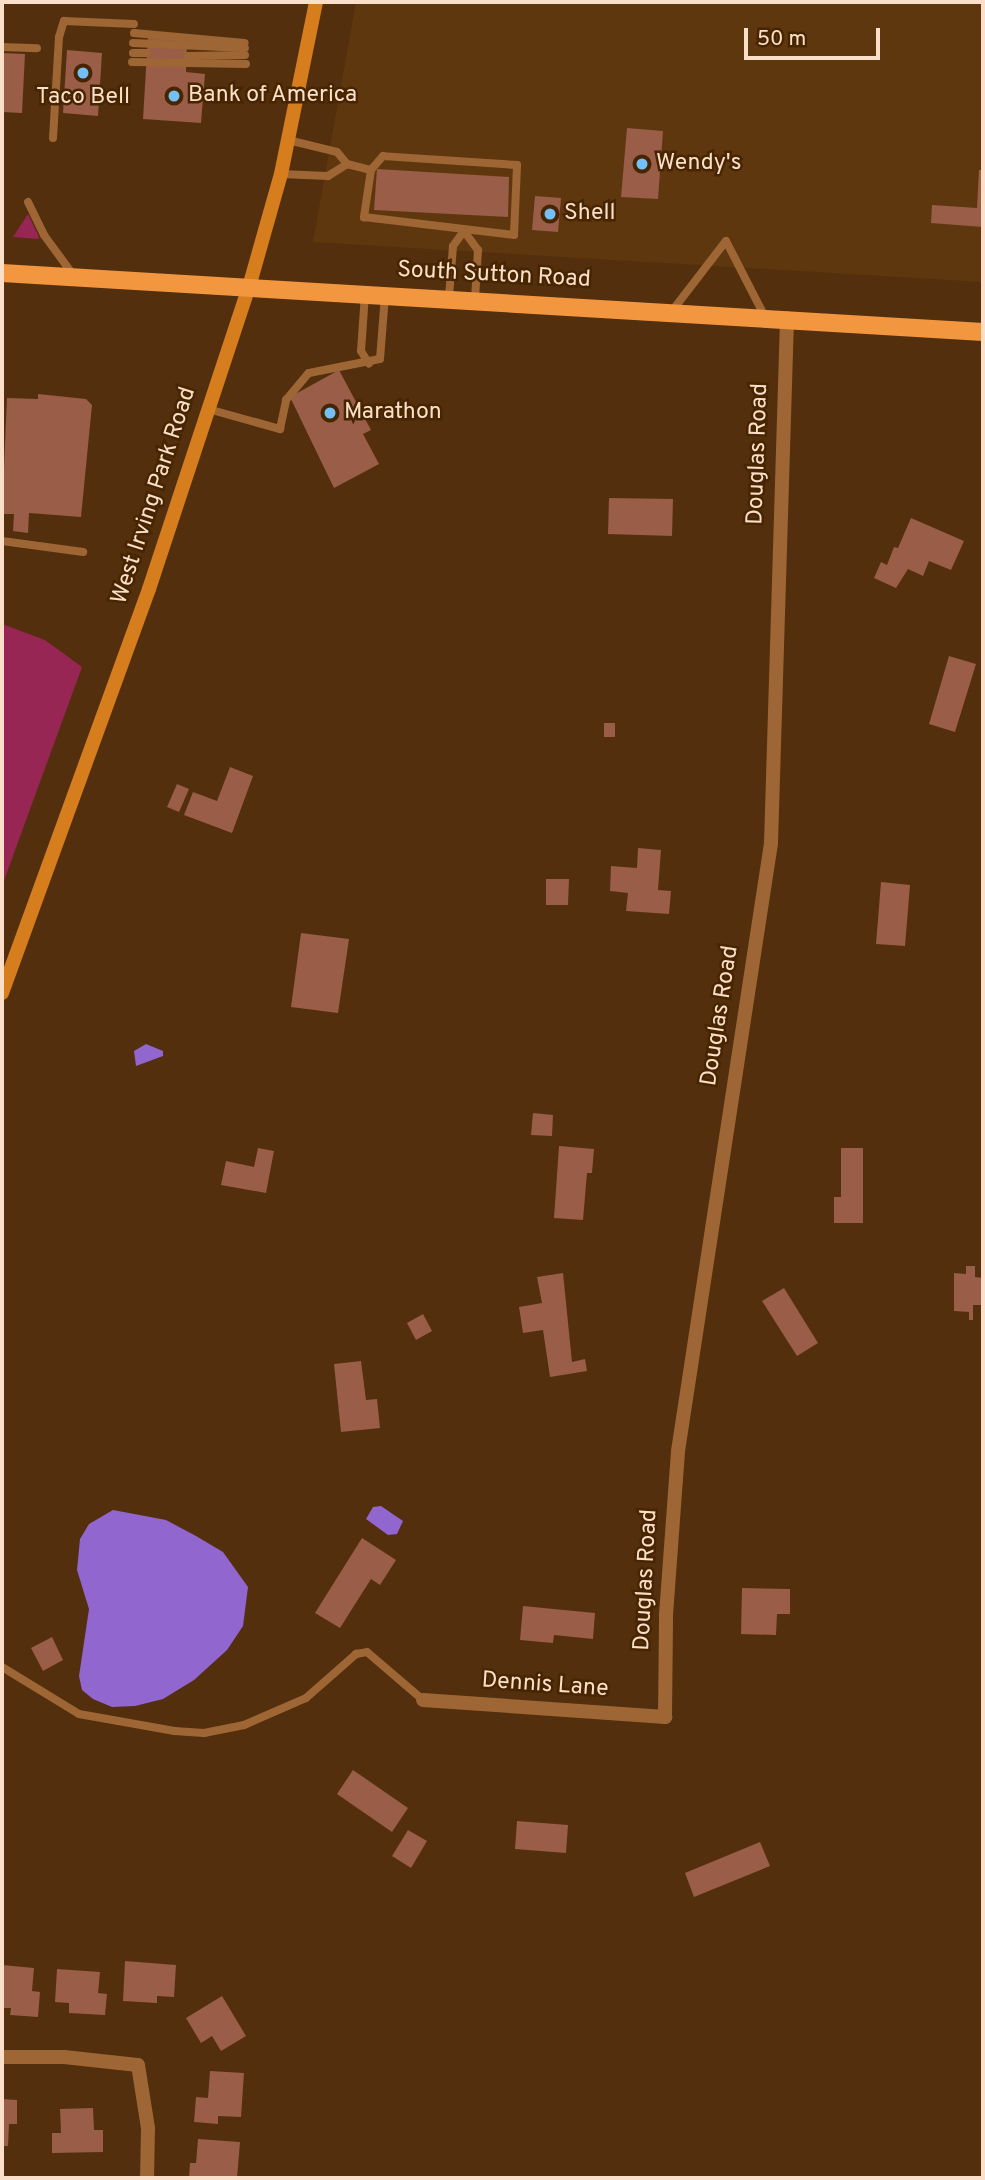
<!DOCTYPE html>
<html>
<head>
<meta charset="utf-8">
<style>
  body { margin:0 }
  #map { position:relative; width:985px; height:2180px; overflow:hidden; background:#532f0d; font-family:Overpass,sans-serif }
  div>[style] { position:absolute }
  [style*='--x'] { left:calc(var(--x)*1px); top:calc(var(--y)*1px); width:calc(var(--w)*1px); rotate:calc(var(--a)*1deg) }
  .built>* { inset:0; background:#5f370f }
  .green>* { inset:0; background:#982654 }
  .water>* { inset:0; background:#9166cf }
  .building>* { inset:0; background:#9a5d47 }
  .lane>* { height:8px; margin:-4px; padding:0 4px; transform-origin:4px; border-radius:4px; background:#9e6634 }
  .street>* { height:14px; margin:-7px; padding:0 7px; transform-origin:7px; border-radius:7px; background:#9e6634 }
  .secondary>* { height:14px; margin:-7px; padding:0 7px; transform-origin:7px; border-radius:7px; background:#d67d1d }
  .primary>* { height:18px; margin:-9px; padding:0 9px; transform-origin:9px; border-radius:9px; background:#f2973f }
  .dots>* { width:19px; height:19px; translate:-50% -50%; box-sizing:border-box; border:4px solid #472501; border-radius:50% }
  span { translate:-50% -50%; white-space:nowrap; text-align:center; line-height:1.15; -webkit-text-stroke:5px #472501; paint-order:stroke }
  .poi-label { font-size:23px; color:#fbdfc9 }
  .left { translate:0 -50%; text-align:left }
  .street-label { font-size:23px; color:#fbdfc9 }
  .frame { position:absolute; inset:0; border:4px solid #fbdfc9; pointer-events:none }
  .scale { position:absolute; left:744px; top:28px; width:136px; height:32px; box-sizing:border-box; border:4px solid #fbdfc9; border-top:0; padding-left:9px; font-size:21px; line-height:24px; white-space:nowrap; color:#fbdfc9; -webkit-text-stroke:5px #472501; paint-order:stroke }
</style>
</head>
<body>
<div id="map">
  <div class="built">
    <div style="clip-path:polygon(356px 2px,983px 2px,983px 282px,313px 242px)"></div>
  </div>
  <div class="green">
    <div style="clip-path:polygon(28px 214px,39px 237px,38px 239px,13px 237px)"></div>
    <div style="clip-path:polygon(2px 624px,45px 640px,82px 667px,2px 886px)"></div>
  </div>
  <div class="water">
    <div style="clip-path:polygon(146px 1044px,163px 1051px,163px 1056px,136px 1066px,134px 1051px)"></div>
    <div style="clip-path:polygon(381px 1506px,403px 1521px,397px 1534px,388px 1535px,366px 1519px,373px 1507px)"></div>
    <div style="clip-path:polygon(113px 1510px,166px 1520px,196px 1536px,223px 1552px,248px 1587px,243px 1626px,227px 1650px,194px 1680px,163px 1699px,135px 1706px,112px 1707px,93px 1699px,82px 1690px,79px 1676px,89px 1609px,77px 1570px,80px 1539px,89px 1524px)"></div>
  </div>
  <div class="building">
    <div style="clip-path:polygon(148px 36px,187px 40px,186px 72px,205px 74px,201px 123px,143px 119px)"></div>
    <div style="clip-path:polygon(67px 50px,102px 53px,98px 116px,63px 113px)"></div>
    <div style="clip-path:polygon(2px 53px,25px 54px,22px 113px,2px 112px)"></div>
    <div style="clip-path:polygon(627px 128px,663px 131px,658px 199px,621px 197px)"></div>
    <div style="clip-path:polygon(377px 169px,509px 177px,508px 217px,374px 210px)"></div>
    <div style="clip-path:polygon(979px 170px,983px 170px,983px 227px,931px 223px,932px 205px,977px 208px)"></div>
    <div style="clip-path:polygon(535px 196px,561px 198px,558px 232px,532px 230px)"></div>
    <div style="clip-path:polygon(339px 370px,371px 430px,363px 434px,379px 464px,334px 488px,290px 397px)"></div>
    <div style="clip-path:polygon(38px 394px,86px 399px,92px 405px,81px 517px,29px 513px,28px 533px,13px 531px,14px 514px,2px 514px,7px 398px,38px 399px)"></div>
    <div style="clip-path:polygon(609px 498px,673px 499px,672px 536px,608px 534px)"></div>
    <div style="clip-path:polygon(911px 518px,964px 541px,951px 570px,929px 561px,923px 576px,908px 569px,896px 588px,874px 578px,881px 562px,887px 565px,894px 547px,898px 548px)"></div>
    <div style="clip-path:polygon(949px 656px,976px 664px,955px 732px,929px 724px)"></div>
    <div style="clip-path:polygon(604px 723px,615px 723px,615px 737px,604px 737px)"></div>
    <div style="clip-path:polygon(230px 767px,253px 776px,232px 833px,184px 815px,193px 792px,217px 801px)"></div>
    <div style="clip-path:polygon(177px 784px,189px 789px,179px 812px,167px 807px)"></div>
    <div style="clip-path:polygon(638px 848px,661px 850px,658px 890px,671px 891px,669px 914px,626px 911px,628px 893px,610px 891px,611px 866px,637px 868px)"></div>
    <div style="clip-path:polygon(546px 879px,569px 879px,568px 905px,546px 905px)"></div>
    <div style="clip-path:polygon(881px 882px,910px 885px,905px 946px,876px 944px)"></div>
    <div style="clip-path:polygon(301px 933px,349px 939px,338px 1013px,291px 1007px)"></div>
    <div style="clip-path:polygon(533px 1113px,553px 1115px,552px 1136px,531px 1135px)"></div>
    <div style="clip-path:polygon(559px 1146px,594px 1149px,592px 1173px,587px 1173px,583px 1220px,554px 1218px)"></div>
    <div style="clip-path:polygon(258px 1148px,274px 1151px,266px 1193px,221px 1185px,226px 1161px,254px 1167px)"></div>
    <div style="clip-path:polygon(841px 1148px,863px 1148px,863px 1223px,834px 1223px,834px 1197px,841px 1197px)"></div>
    <div style="clip-path:polygon(966px 1266px,975px 1266px,975px 1277px,983px 1278px,983px 1305px,973px 1305px,973px 1320px,969px 1320px,969px 1312px,954px 1311px,954px 1273px,966px 1274px)"></div>
    <div style="clip-path:polygon(563px 1273px,572px 1362px,585px 1359px,587px 1371px,550px 1377px,543px 1330px,523px 1333px,519px 1307px,542px 1303px,537px 1277px)"></div>
    <div style="clip-path:polygon(784px 1288px,818px 1343px,797px 1356px,762px 1301px)"></div>
    <div style="clip-path:polygon(423px 1314px,432px 1331px,416px 1340px,407px 1323px)"></div>
    <div style="clip-path:polygon(361px 1361px,366px 1400px,377px 1399px,380px 1428px,341px 1432px,334px 1364px)"></div>
    <div style="clip-path:polygon(362px 1538px,396px 1560px,380px 1585px,371px 1579px,340px 1628px,315px 1613px)"></div>
    <div style="clip-path:polygon(742px 1588px,790px 1589px,790px 1614px,777px 1614px,776px 1635px,741px 1634px)"></div>
    <div style="clip-path:polygon(523px 1606px,595px 1613px,593px 1639px,554px 1635px,553px 1643px,520px 1640px)"></div>
    <div style="clip-path:polygon(52px 1637px,63px 1660px,43px 1671px,31px 1648px)"></div>
    <div style="clip-path:polygon(353px 1770px,408px 1808px,392px 1832px,337px 1794px)"></div>
    <div style="clip-path:polygon(517px 1821px,568px 1825px,566px 1853px,515px 1849px)"></div>
    <div style="clip-path:polygon(408px 1830px,427px 1841px,411px 1868px,392px 1856px)"></div>
    <div style="clip-path:polygon(760px 1842px,770px 1866px,694px 1897px,685px 1873px)"></div>
    <div style="clip-path:polygon(125px 1961px,176px 1965px,174px 1997px,157px 1996px,157px 2003px,123px 2001px)"></div>
    <div style="clip-path:polygon(2px 1965px,34px 1968px,32px 1991px,40px 1992px,38px 2017px,10px 2015px,11px 2008px,2px 2008px)"></div>
    <div style="clip-path:polygon(57px 1969px,100px 1972px,98px 1993px,107px 1994px,105px 2015px,69px 2013px,69px 2003px,55px 2002px)"></div>
    <div style="clip-path:polygon(222px 1996px,246px 2036px,221px 2051px,212px 2036px,201px 2043px,186px 2018px)"></div>
    <div style="clip-path:polygon(210px 2071px,244px 2073px,241px 2117px,218px 2116px,218px 2124px,194px 2122px,196px 2097px,208px 2098px)"></div>
    <div style="clip-path:polygon(2px 2099px,17px 2100px,17px 2124px,9px 2124px,8px 2146px,2px 2146px)"></div>
    <div style="clip-path:polygon(93px 2108px,94px 2130px,103px 2130px,103px 2152px,52px 2153px,52px 2133px,61px 2133px,60px 2109px)"></div>
    <div style="clip-path:polygon(198px 2139px,240px 2142px,237px 2178px,189px 2178px,190px 2163px,196px 2163px)"></div>
  </div>
  <div class="lane">
    <div style="--x:134;--y:33;--w:111;--a:5.1"></div>
    <div style="--x:133;--y:43;--w:112;--a:2.6"></div>
    <div style="--x:2;--y:47;--w:35;--a:2"></div>
    <div style="--x:133;--y:53;--w:14;--a:0"></div>
    <div style="--x:187;--y:56;--w:58;--a:-1"></div>
    <div style="--x:132;--y:62;--w:114;--a:1"></div>
    <div style="--x:53;--y:138;--w:101;--a:-86.6"></div>
    <div style="--x:59;--y:37;--w:17;--a:-73"></div>
    <div style="--x:64;--y:21;--w:70;--a:2.5"></div>
    <div style="--x:288;--y:140;--w:50;--a:13.8"></div>
    <div style="--x:337;--y:152;--w:16;--a:50"></div>
    <div style="--x:347;--y:164;--w:25;--a:14"></div>
    <div style="--x:371;--y:170;--w:48;--a:98.5"></div>
    <div style="--x:364;--y:217;--w:151;--a:6.8"></div>
    <div style="--x:514;--y:235;--w:70;--a:-87.5"></div>
    <div style="--x:517;--y:165;--w:134;--a:-176.2"></div>
    <div style="--x:383;--y:156;--w:18;--a:131"></div>
    <div style="--x:281;--y:174;--w:47;--a:2.4"></div>
    <div style="--x:328;--y:176;--w:22;--a:-32"></div>
    <div style="--x:28;--y:202;--w:37;--a:64"></div>
    <div style="--x:44;--y:235;--w:51;--a:53.8"></div>
    <div style="--x:464;--y:231;--w:24;--a:54"></div>
    <div style="--x:478;--y:250;--w:49;--a:93.5"></div>
    <div style="--x:365;--y:294;--w:57;--a:94"></div>
    <div style="--x:361;--y:351;--w:15;--a:58"></div>
    <div style="--x:449;--y:297;--w:51;--a:-85.5"></div>
    <div style="--x:453;--y:246;--w:19;--a:-54"></div>
    <div style="--x:672;--y:311;--w:88;--a:-52.4"></div>
    <div style="--x:726;--y:241;--w:85;--a:62.8"></div>
    <div style="--x:208;--y:409;--w:75;--a:15.5"></div>
    <div style="--x:280;--y:429;--w:30;--a:-78"></div>
    <div style="--x:286;--y:400;--w:35;--a:-50"></div>
    <div style="--x:309;--y:373;--w:72;--a:-11.2"></div>
    <div style="--x:380;--y:359;--w:63;--a:-85.5"></div>
    <div style="--x:2;--y:541;--w:82;--a:7.7"></div>
    <div style="--x:2;--y:1667;--w:90;--a:31.4"></div>
    <div style="--x:79;--y:1714;--w:97;--a:10.1"></div>
    <div style="--x:174;--y:1731;--w:30;--a:4"></div>
    <div style="--x:204;--y:1733;--w:41;--a:-11.3"></div>
    <div style="--x:244;--y:1725;--w:68;--a:-23.5"></div>
    <div style="--x:306;--y:1698;--w:67;--a:-41.3"></div>
    <div style="--x:356;--y:1654;--w:11;--a:-10"></div>
    <div style="--x:367;--y:1652;--w:74;--a:40.6"></div>
  </div>
  <div class="street">
    <div style="--x:423;--y:1700;--w:243;--a:4"></div>
    <div style="--x:665;--y:1717;--w:102;--a:-89.4"></div>
    <div style="--x:666;--y:1615;--w:164;--a:-85.8"></div>
    <div style="--x:678;--y:1451;--w:615;--a:-81.3"></div>
    <div style="--x:771;--y:843;--w:525;--a:-88.25"></div>
    <div style="--x:2;--y:2057;--w:62;--a:0"></div>
    <div style="--x:64;--y:2057;--w:74;--a:6.2"></div>
    <div style="--x:138;--y:2065;--w:64;--a:81"></div>
    <div style="--x:148;--y:2128;--w:50;--a:91.1"></div>
  </div>
  <div class="secondary">
    <div style="--x:2;--y:993;--w:430;--a:-70"></div>
    <div style="--x:149;--y:589;--w:318;--a:-71.7"></div>
    <div style="--x:249;--y:287;--w:117;--a:-74.2"></div>
    <div style="--x:281;--y:174;--w:176;--a:-78.5"></div>
  </div>
  <div class="primary">
    <div style="--x:2;--y:273;--w:983;--a:3.44"></div>
  </div>
  <div class="dots">
    <div style="left:83px;top:73px;background:#74c0f6"></div>
    <div style="left:174px;top:96px;background:#74c0f6"></div>
    <div style="left:642px;top:164px;background:#74c0f6"></div>
    <div style="left:550px;top:214px;background:#74c0f6"></div>
    <div style="left:330px;top:413px;background:#74c0f6"></div>
  </div>
  <div class="poi-label">
    <span class="left" style="left:188px;top:96px">Bank of America</span>
    <span style="left:83px;top:98px">Taco Bell</span>
    <span class="left" style="left:656px;top:164px">Wendy's</span>
    <span class="left" style="left:564px;top:214px">Shell</span>
    <span class="left" style="left:344px;top:413px">Marathon</span>
  </div>
  <div class="street-label">
    <span style="left:494px;top:276px;rotate:3deg">South Sutton Road</span>
    <span style="left:759px;top:454px;rotate:-88deg">Douglas Road</span>
    <span style="left:155px;top:496px;rotate:-72deg">West Irving Park Road</span>
    <span style="left:721px;top:1016px;rotate:-81deg">Douglas Road</span>
    <span style="left:647px;top:1580px;rotate:-87deg">Douglas Road</span>
    <span style="left:545px;top:1686px;rotate:4deg">Dennis Lane</span>
  </div>
  <div class="frame"></div>
  <div class="scale">50 m</div>
</div>
</body>
</html>
